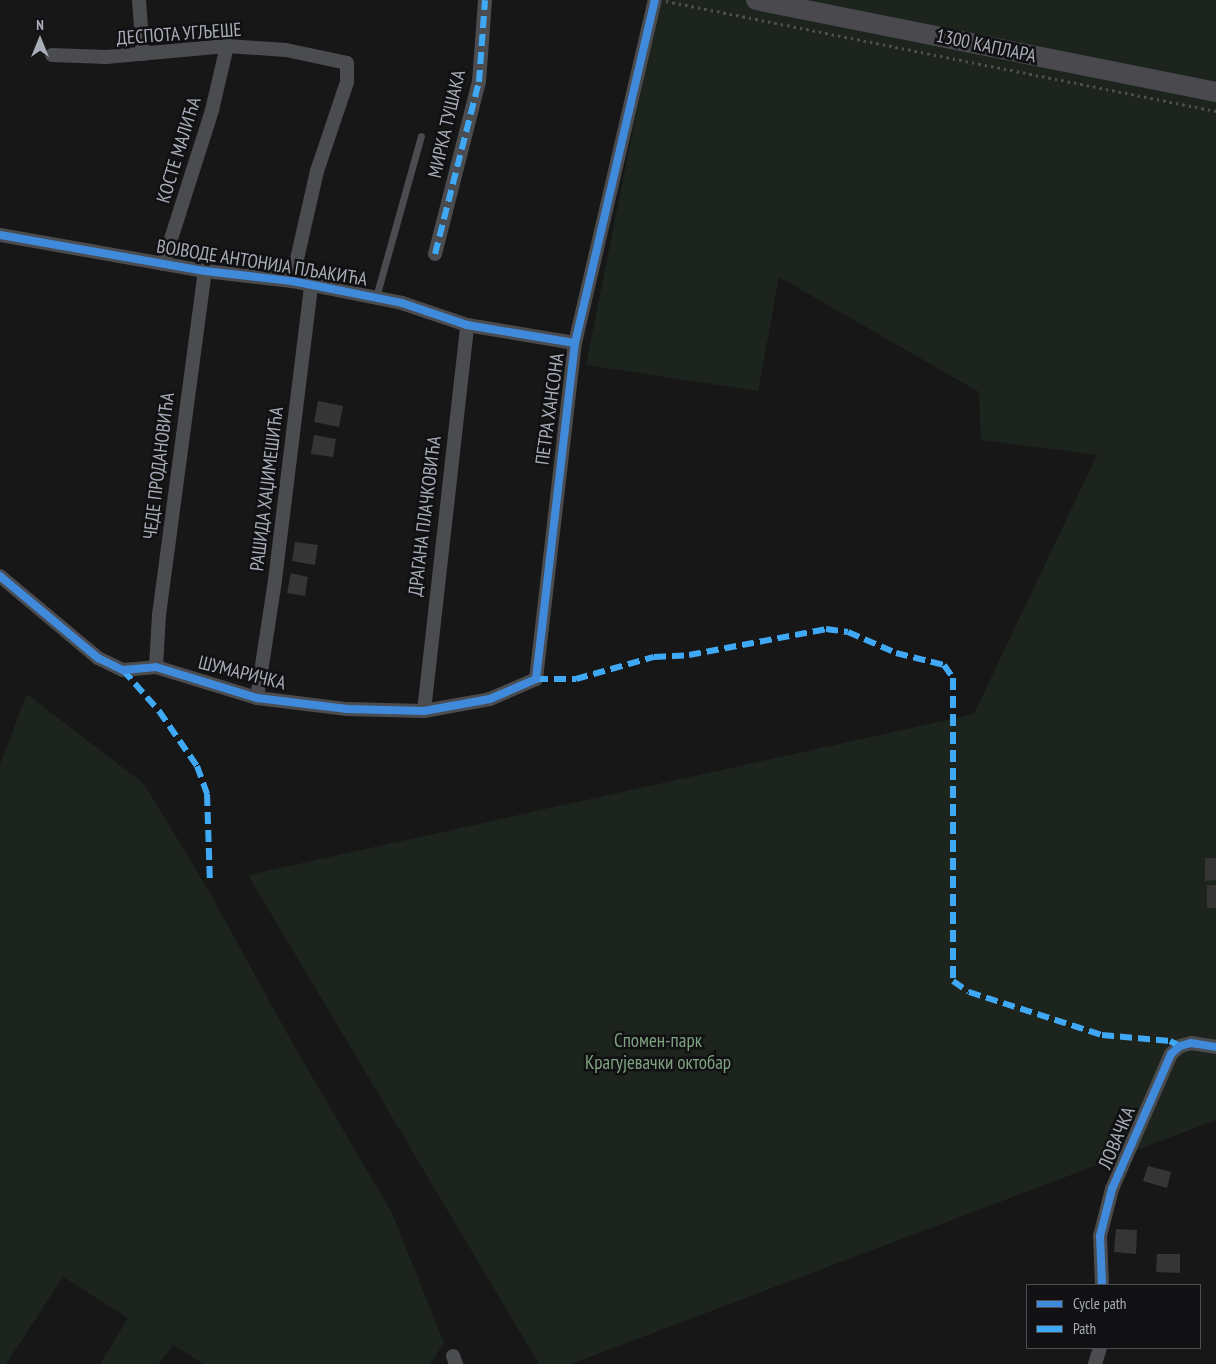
<!DOCTYPE html>
<html>
<head>
<meta charset="utf-8">
<style>
  body { margin:0 }
  #map { position:relative; width:1216px; height:1364px; overflow:hidden; background:#171717; font-family:"PT Sans Narrow",sans-serif }
  div>[style] { position:absolute }
  [style*='--x'] { left:calc(var(--x)*1px); top:calc(var(--y)*1px); width:calc(var(--w)*1px); rotate:calc(var(--a)*1deg) }
  .green>* { inset:0; background:#1d241e }
  .building>* { inset:0; background:#353536 }
  .path>* { height:2.5px; margin-top:-1.25px; transform-origin:0; background:repeating-linear-gradient(90deg,#4d4e52 0 2.5px,transparent 0 6.5px) }
  .service>* { height:7px; margin:-3.5px; padding:0 3.5px; transform-origin:3.5px; border-radius:3.5px; background:#4b4c50 }
  .minor>* { height:14px; margin:-7px; padding:0 7px; transform-origin:7px; border-radius:7px; background:#4b4c50 }
  .secondary>* { height:20px; margin:-10px; padding:0 10px; transform-origin:10px; border-radius:10px; background:#4a4a4e }
  .quiet>* { height:6px; margin-top:-3px; transform-origin:0; background:repeating-linear-gradient(90deg,#3fa9f5 0 12px,transparent 0 18px) }
  .cycleway>* { height:8px; margin:-4px; padding:0 4px; transform-origin:4px; border-radius:4px; background:#408adc }
  span { translate:-50% -50%; white-space:nowrap; text-align:center; line-height:1.15; -webkit-text-stroke:5px #111113; paint-order:stroke }
  .street-label { font-size:19px; color:#a8adb8 }
  .park-label { font-size:19px; color:#7fa381 }
  .legend { position:absolute; left:1026px; top:1284px; width:175px; height:65px; box-sizing:border-box; background:#111113; border:1px solid #4d4f55; margin:0; padding:6px 9px; list-style:none; font-size:15px; color:#a8adb8 }
  .legend li { display:flex; align-items:center; gap:10px; height:25px }
  .legend b { width:25px; border:1px solid #4d4f55 }
  .north { position:absolute; left:15px; top:15px; width:50px; height:50px; -webkit-text-stroke:4px #111113; paint-order:stroke; rotate:0deg; font-size:14px; font-weight:700; line-height:20px; text-align:center; color:#a8adb8 }
  .north::after { content:''; display:block; margin:auto; width:18px; height:22px; background:#a8adb8; clip-path:polygon(50% 0,100% 100%,50% 72%,0 100%) }
</style>
</head>
<body>
<div id="map">
  <div class="green">
    <div style="clip-path:polygon(659px 0,1216px 0,1216px 1120px,571px 1364px,539px 1364px,248px 875px,974px 714px,1097px 455px,981px 440px,979px 392px,779px 277px,758px 391px,586px 365px)"></div>
    <div style="clip-path:polygon(27px 694px,144px 784px,210px 893px,294px 1046px,392px 1213px,444px 1343px,430px 1364px,204px 1364px,173px 1345px,159px 1364px,100px 1364px,128px 1318px,63px 1277px,6px 1364px,0 1364px,0 764px)"></div>
  </div>
  <div class="building">
    <div style="clip-path:polygon(318px 401px,343px 406px,339px 427px,314px 422px)"></div>
    <div style="clip-path:polygon(314px 435px,336px 439px,333px 457px,311px 454px)"></div>
    <div style="clip-path:polygon(295px 542px,318px 545px,315px 565px,292px 561px)"></div>
    <div style="clip-path:polygon(291px 573px,308px 577px,305px 596px,287px 593px)"></div>
    <div style="clip-path:polygon(1205px 858px,1216px 858px,1216px 880px,1205px 881px)"></div>
    <div style="clip-path:polygon(1207px 885px,1216px 885px,1216px 908px,1207px 908px)"></div>
    <div style="clip-path:polygon(1148px 1166px,1171px 1172px,1167px 1188px,1143px 1181px)"></div>
    <div style="clip-path:polygon(1116px 1229px,1137px 1230px,1136px 1254px,1114px 1252px)"></div>
    <div style="clip-path:polygon(1157px 1254px,1180px 1254px,1180px 1273px,1156px 1272px)"></div>
  </div>
  <div class="path">
    <div style="--x:666;--y:1;--w:561;--a:11.31"></div>
  </div>
  <div class="service">
    <div style="--x:376;--y:297;--w:167;--a:-74.4"></div>
  </div>
  <div class="minor">
    <div style="--x:139;--y:0;--w:54;--a:85.8"></div>
    <div style="--x:52;--y:55;--w:54;--a:2.1"></div>
    <div style="--x:106;--y:57;--w:121;--a:-5.2"></div>
    <div style="--x:227;--y:46;--w:59;--a:3.9"></div>
    <div style="--x:286;--y:50;--w:62;--a:12"></div>
    <div style="--x:347;--y:63;--w:19;--a:90"></div>
    <div style="--x:347;--y:82;--w:94;--a:108.6"></div>
    <div style="--x:317;--y:171;--w:113;--a:102.8"></div>
    <div style="--x:0;--y:235;--w:208;--a:10"></div>
    <div style="--x:205;--y:271;--w:88;--a:6.6"></div>
    <div style="--x:292;--y:281;--w:112;--a:11.3"></div>
    <div style="--x:402;--y:303;--w:69;--a:18.7"></div>
    <div style="--x:467;--y:325;--w:109;--a:9.5"></div>
    <div style="--x:435;--y:254;--w:178;--a:-75.7"></div>
    <div style="--x:479;--y:82;--w:82;--a:-85.8"></div>
    <div style="--x:163;--y:264;--w:162;--a:-72.3"></div>
    <div style="--x:212;--y:110;--w:66;--a:-76.8"></div>
    <div style="--x:0;--y:576;--w:128;--a:39.9"></div>
    <div style="--x:98;--y:658;--w:28;--a:26"></div>
    <div style="--x:123;--y:670;--w:33;--a:-5"></div>
    <div style="--x:156;--y:667;--w:106;--a:17.1"></div>
    <div style="--x:257;--y:698;--w:91;--a:7"></div>
    <div style="--x:347;--y:709;--w:77;--a:1.5"></div>
    <div style="--x:424;--y:711;--w:67;--a:-10.3"></div>
    <div style="--x:490;--y:699;--w:50;--a:-23.5"></div>
    <div style="--x:536;--y:679;--w:338;--a:-83.4"></div>
    <div style="--x:575;--y:343;--w:352;--a:-76.9"></div>
    <div style="--x:156;--y:667;--w:52;--a:-86.7"></div>
    <div style="--x:159;--y:615;--w:347;--a:-82.4"></div>
    <div style="--x:257;--y:698;--w:119;--a:-81.3"></div>
    <div style="--x:275;--y:580;--w:297;--a:-83"></div>
    <div style="--x:424;--y:711;--w:388;--a:-83.6"></div>
    <div style="--x:1102;--y:1285;--w:49;--a:-92.3"></div>
    <div style="--x:1100;--y:1236;--w:49;--a:-75.7"></div>
    <div style="--x:1112;--y:1189;--w:147;--a:-66.4"></div>
    <div style="--x:1171;--y:1054;--w:12;--a:-42"></div>
    <div style="--x:1180;--y:1046;--w:11;--a:-15"></div>
    <div style="--x:1191;--y:1043;--w:25;--a:9"></div>
    <div style="--x:453;--y:1356;--w:9;--a:69"></div>
    <div style="--x:1095;--y:1364;--w:17;--a:-73"></div>
  </div>
  <div class="secondary">
    <div style="--x:756;--y:0;--w:469;--a:11.3"></div>
  </div>
  <div class="quiet">
    <div style="--x:435;--y:254;--w:178;--a:-75.7"></div>
    <div style="--x:479;--y:82;--w:82;--a:-85.8"></div>
    <div style="--x:123;--y:670;--w:55;--a:48.7"></div>
    <div style="--x:159;--y:711;--w:67;--a:55.4"></div>
    <div style="--x:197;--y:766;--w:30;--a:70"></div>
    <div style="--x:207;--y:794;--w:89;--a:88.1"></div>
    <div style="--x:536;--y:679;--w:40;--a:0"></div>
    <div style="--x:576;--y:679;--w:81;--a:-15.8"></div>
    <div style="--x:654;--y:657;--w:35;--a:-3"></div>
    <div style="--x:689;--y:655;--w:139;--a:-10.7"></div>
    <div style="--x:826;--y:629;--w:22;--a:8"></div>
    <div style="--x:848;--y:632;--w:52;--a:23.6"></div>
    <div style="--x:896;--y:653;--w:49;--a:14"></div>
    <div style="--x:944;--y:665;--w:16;--a:55"></div>
    <div style="--x:953;--y:678;--w:303;--a:90"></div>
    <div style="--x:953;--y:981;--w:19;--a:35"></div>
    <div style="--x:969;--y:992;--w:140;--a:17.9"></div>
    <div style="--x:1102;--y:1035;--w:68;--a:5"></div>
    <div style="--x:1170;--y:1041;--w:11;--a:27"></div>
  </div>
  <div class="cycleway">
    <div style="--x:0;--y:235;--w:208;--a:10"></div>
    <div style="--x:205;--y:271;--w:88;--a:6.6"></div>
    <div style="--x:292;--y:281;--w:112;--a:11.3"></div>
    <div style="--x:402;--y:303;--w:69;--a:18.7"></div>
    <div style="--x:467;--y:325;--w:109;--a:9.5"></div>
    <div style="--x:0;--y:576;--w:128;--a:39.9"></div>
    <div style="--x:98;--y:658;--w:28;--a:26"></div>
    <div style="--x:123;--y:670;--w:33;--a:-5"></div>
    <div style="--x:156;--y:667;--w:106;--a:17.1"></div>
    <div style="--x:257;--y:698;--w:91;--a:7"></div>
    <div style="--x:347;--y:709;--w:77;--a:1.5"></div>
    <div style="--x:424;--y:711;--w:67;--a:-10.3"></div>
    <div style="--x:490;--y:699;--w:50;--a:-23.5"></div>
    <div style="--x:536;--y:679;--w:338;--a:-83.4"></div>
    <div style="--x:575;--y:343;--w:352;--a:-76.9"></div>
    <div style="--x:1102;--y:1285;--w:49;--a:-92.3"></div>
    <div style="--x:1100;--y:1236;--w:49;--a:-75.7"></div>
    <div style="--x:1112;--y:1189;--w:147;--a:-66.4"></div>
    <div style="--x:1171;--y:1054;--w:12;--a:-42"></div>
    <div style="--x:1180;--y:1046;--w:11;--a:-15"></div>
    <div style="--x:1191;--y:1043;--w:25;--a:9"></div>
  </div>
  <div class="street-label">
    <span style="left:179px;top:34px;rotate:-4deg">ДЕСПОТА УГЉЕШЕ</span>
    <span style="left:986px;top:46px;rotate:12deg">1300 КАПЛАРА</span>
    <span style="left:447px;top:124px;rotate:-77deg">МИРКА ТУШАКА</span>
    <span style="left:179px;top:150px;rotate:-73deg">КОСТЕ МАЛИЋА</span>
    <span style="left:262px;top:263px;rotate:9deg">ВОЈВОДЕ АНТОНИЈА ПЉАКИЋА</span>
    <span style="left:550px;top:409px;rotate:-82deg">ПЕТРА ХАНСОНА</span>
    <span style="left:159px;top:466px;rotate:-83deg">ЧЕДЕ ПРОДАНОВИЋА</span>
    <span style="left:267px;top:489px;rotate:-83deg">РАШИДА ХАЏИМЕШИЋА</span>
    <span style="left:425px;top:516px;rotate:-83deg">ДРАГАНА ПЛАЧКОВИЋА</span>
    <span style="left:242px;top:673px;rotate:14deg">ШУМАРИЧКА</span>
    <span style="left:1117px;top:1138px;rotate:-67deg">ЛОВАЧКА</span>
  </div>
  <div class="park-label">
    <span style="left:658px;top:1052px">Спомен-парк<br>Крагујевачки октобар</span>
  </div>
  <ul class="legend">
  <li><b style="height:6px;background:#408adc"></b>Cycle path</li>
  <li><b style="height:6px;background:#3fa9f5"></b>Path</li>
  </ul>
  <div class="north">N</div>
</div>
</body>
</html>
